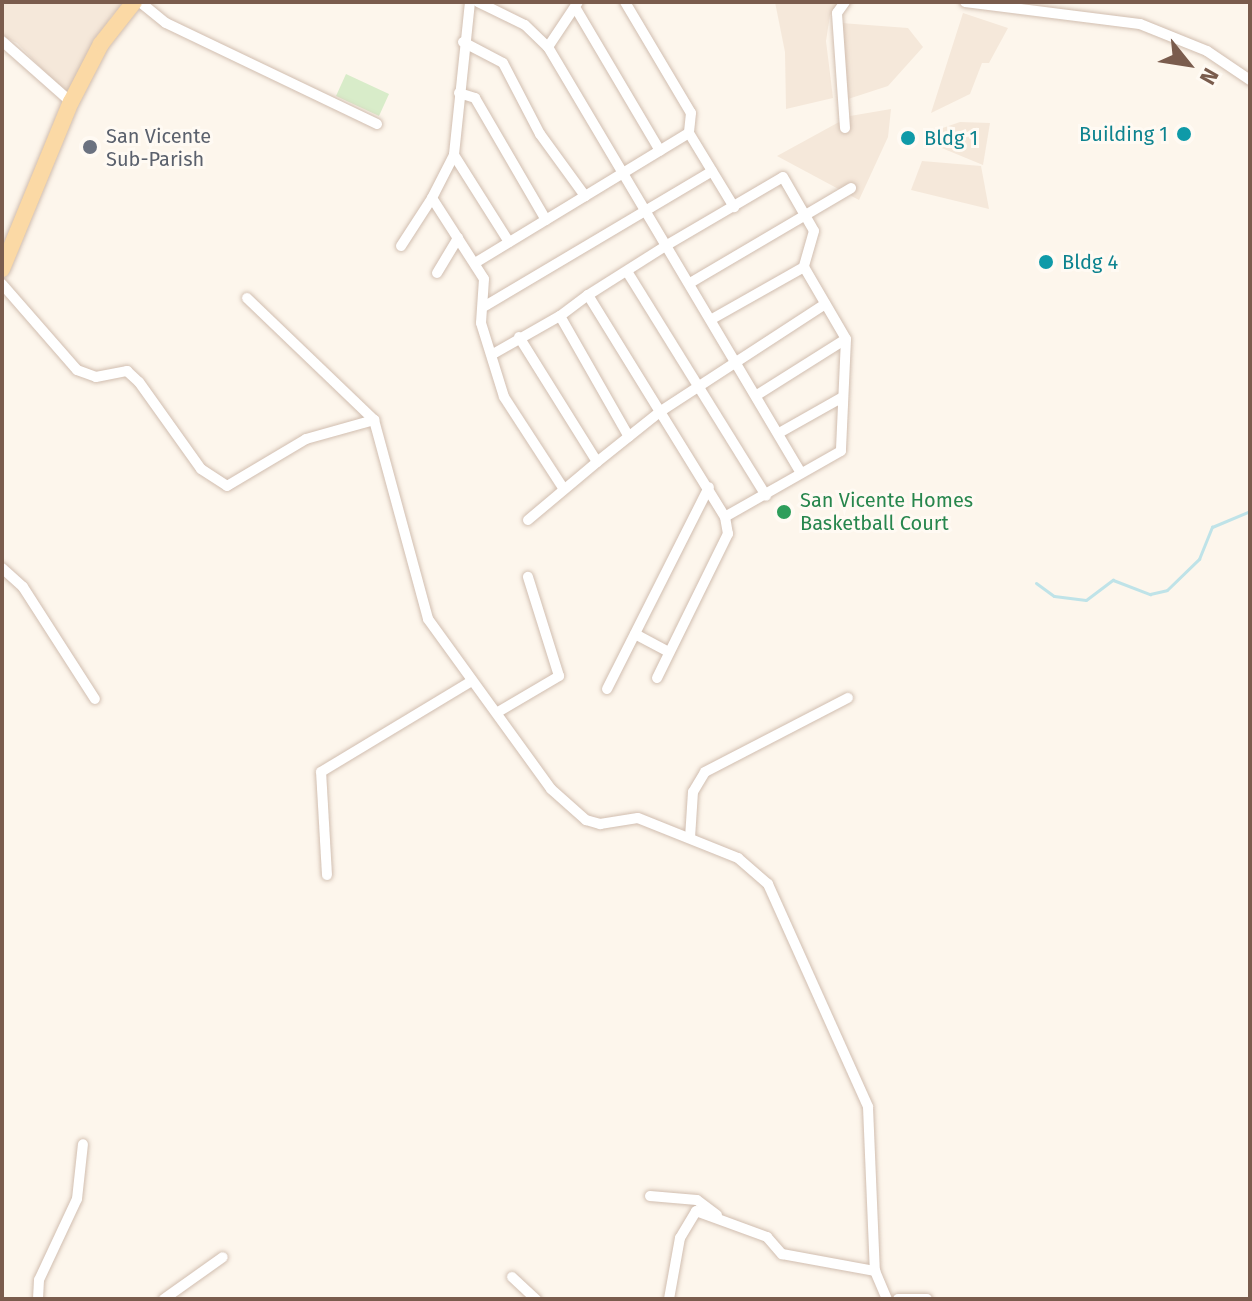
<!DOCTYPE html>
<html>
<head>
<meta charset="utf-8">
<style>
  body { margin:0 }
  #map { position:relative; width:1252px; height:1301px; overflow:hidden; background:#fdf6ec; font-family:"Fira Sans",sans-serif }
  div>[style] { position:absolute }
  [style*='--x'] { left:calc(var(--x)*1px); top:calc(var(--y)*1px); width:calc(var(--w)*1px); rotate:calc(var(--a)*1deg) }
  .residential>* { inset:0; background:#f5e8da }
  .green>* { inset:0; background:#d8ecc9 }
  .stream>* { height:3px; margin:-1.5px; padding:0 1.5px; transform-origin:1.5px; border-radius:1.5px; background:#bfe3e8 }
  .roads { filter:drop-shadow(0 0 2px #d1beb0) drop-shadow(0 0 2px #d1beb0) }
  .minor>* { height:10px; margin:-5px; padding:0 5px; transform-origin:5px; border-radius:5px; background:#fff }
  .primary>* { height:16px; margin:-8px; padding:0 8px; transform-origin:8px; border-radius:8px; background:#fbd9a5 }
  .dots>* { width:22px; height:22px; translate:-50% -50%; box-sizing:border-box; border:4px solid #fffaf3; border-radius:50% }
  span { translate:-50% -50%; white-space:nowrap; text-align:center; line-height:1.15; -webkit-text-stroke:6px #fffaf3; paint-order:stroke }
  .culture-label { font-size:20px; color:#0d838f }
  .right { translate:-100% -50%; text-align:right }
  .left { translate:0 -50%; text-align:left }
  .worship-label { font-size:20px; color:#5b616d }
  .leisure-label { font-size:20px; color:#27864d }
  .frame { position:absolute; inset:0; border:4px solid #7a5c4d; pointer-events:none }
  .north { position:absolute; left:1148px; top:24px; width:80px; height:80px; -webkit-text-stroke:6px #fffaf3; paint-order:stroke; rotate:120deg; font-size:22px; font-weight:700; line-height:32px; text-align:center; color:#7a5c4d }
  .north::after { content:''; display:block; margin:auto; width:28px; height:36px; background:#7a5c4d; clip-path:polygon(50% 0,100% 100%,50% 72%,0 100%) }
</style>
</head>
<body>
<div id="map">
  <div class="residential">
    <div style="clip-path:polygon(2px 2px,126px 2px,111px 16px,68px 96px,17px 43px,2px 36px)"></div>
    <div style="clip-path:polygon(775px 2px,839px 2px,830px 15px,826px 41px,833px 98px,786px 109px,785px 52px)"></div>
    <div style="clip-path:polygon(963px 13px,1008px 28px,989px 63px,982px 63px,970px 94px,931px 113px)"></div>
    <div style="clip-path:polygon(841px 23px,908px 28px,923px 47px,888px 86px,845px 100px)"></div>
    <div style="clip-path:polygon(891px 109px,888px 137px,859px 200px,777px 156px,850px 116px)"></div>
    <div style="clip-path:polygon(960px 122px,990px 123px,983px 165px,932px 144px,934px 131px)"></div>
    <div style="clip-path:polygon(922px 161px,981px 166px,989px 209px,911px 190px)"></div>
  </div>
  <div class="green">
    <div style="clip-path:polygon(346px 74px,389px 94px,379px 116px,336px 96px)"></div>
  </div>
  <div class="stream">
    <div style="--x:1036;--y:583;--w:22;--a:36"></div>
    <div style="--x:1054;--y:596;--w:32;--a:7"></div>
    <div style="--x:1086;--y:600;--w:34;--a:-37"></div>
    <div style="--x:1113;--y:580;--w:40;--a:21"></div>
    <div style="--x:1150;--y:594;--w:17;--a:-13"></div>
    <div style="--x:1167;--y:590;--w:45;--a:-44.1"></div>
    <div style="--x:1199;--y:559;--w:35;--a:-68"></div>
    <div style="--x:1212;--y:527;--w:41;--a:-22.8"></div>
  </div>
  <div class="roads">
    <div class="minor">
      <div style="--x:140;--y:2;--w:33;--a:39"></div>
      <div style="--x:166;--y:23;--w:234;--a:25.6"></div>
      <div style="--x:470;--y:2;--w:154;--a:96"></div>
      <div style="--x:454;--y:155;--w:48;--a:117.1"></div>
      <div style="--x:432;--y:198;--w:96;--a:57.3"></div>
      <div style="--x:484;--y:279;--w:44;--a:93.9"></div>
      <div style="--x:481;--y:323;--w:77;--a:72.7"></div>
      <div style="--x:504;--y:397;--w:108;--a:57"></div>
      <div style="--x:478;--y:2;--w:52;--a:26.1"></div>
      <div style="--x:525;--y:25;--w:32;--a:44"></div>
      <div style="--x:548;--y:47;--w:495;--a:59.3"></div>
      <div style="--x:625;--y:2;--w:129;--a:59.3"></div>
      <div style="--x:691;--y:113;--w:20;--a:96"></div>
      <div style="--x:689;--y:133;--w:87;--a:58.7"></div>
      <div style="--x:965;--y:2;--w:176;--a:7.2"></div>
      <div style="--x:1140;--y:24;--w:72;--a:21.9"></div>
      <div style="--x:1207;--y:51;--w:52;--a:34"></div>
      <div style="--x:575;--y:7;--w:167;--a:59.4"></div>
      <div style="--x:2;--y:41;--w:92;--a:41.5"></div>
      <div style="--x:463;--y:42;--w:45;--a:27.7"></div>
      <div style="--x:503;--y:63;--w:80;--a:62.5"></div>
      <div style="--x:540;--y:134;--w:77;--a:54"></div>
      <div style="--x:548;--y:47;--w:54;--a:-56.3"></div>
      <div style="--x:459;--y:93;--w:17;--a:17"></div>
      <div style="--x:475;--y:98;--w:141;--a:59.8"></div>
      <div style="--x:845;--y:128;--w:115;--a:-94"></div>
      <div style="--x:837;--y:13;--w:14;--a:-54"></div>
      <div style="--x:454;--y:155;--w:103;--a:57.7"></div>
      <div style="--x:401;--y:246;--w:57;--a:-57.1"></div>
      <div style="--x:475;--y:263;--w:250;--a:-31.3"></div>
      <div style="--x:437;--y:273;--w:41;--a:-59"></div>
      <div style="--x:628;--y:273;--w:262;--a:58.2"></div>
      <div style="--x:690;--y:283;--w:187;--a:-30.5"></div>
      <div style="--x:2;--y:284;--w:114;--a:48.9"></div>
      <div style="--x:77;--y:370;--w:20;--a:20"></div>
      <div style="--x:96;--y:377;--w:32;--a:-11"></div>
      <div style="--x:127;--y:371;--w:16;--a:43"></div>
      <div style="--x:139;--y:382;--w:107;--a:54.5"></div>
      <div style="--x:201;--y:469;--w:31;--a:33"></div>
      <div style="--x:227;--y:486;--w:92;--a:-30.7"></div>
      <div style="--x:306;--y:439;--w:71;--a:-15.6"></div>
      <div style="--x:374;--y:420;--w:206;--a:74.8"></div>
      <div style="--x:428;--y:619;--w:210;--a:54.1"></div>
      <div style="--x:551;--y:789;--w:47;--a:41.5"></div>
      <div style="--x:586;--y:820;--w:15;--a:16"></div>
      <div style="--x:600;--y:824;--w:38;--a:-9"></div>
      <div style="--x:638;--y:818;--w:108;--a:21.8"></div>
      <div style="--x:738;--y:858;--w:40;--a:41"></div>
      <div style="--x:768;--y:884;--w:244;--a:65.8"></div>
      <div style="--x:868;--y:1107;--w:164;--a:87.6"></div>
      <div style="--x:875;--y:1271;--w:30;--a:67"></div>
      <div style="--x:247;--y:298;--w:176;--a:43.8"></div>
      <div style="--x:485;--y:306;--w:264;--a:-30.7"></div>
      <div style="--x:560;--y:316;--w:139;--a:60.3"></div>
      <div style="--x:712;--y:319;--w:106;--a:-29.5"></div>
      <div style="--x:519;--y:337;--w:147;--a:58"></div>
      <div style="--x:597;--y:462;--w:82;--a:-38.6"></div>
      <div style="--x:661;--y:411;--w:196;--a:-33.1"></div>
      <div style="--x:493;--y:354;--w:77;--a:-29.6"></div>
      <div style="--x:560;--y:316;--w:35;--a:-37"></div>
      <div style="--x:588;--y:295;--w:93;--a:-32.3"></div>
      <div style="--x:667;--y:245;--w:134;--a:-30.4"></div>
      <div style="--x:783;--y:177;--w:62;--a:60.1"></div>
      <div style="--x:814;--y:231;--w:37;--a:106"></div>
      <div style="--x:804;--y:267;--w:83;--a:59.7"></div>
      <div style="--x:846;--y:339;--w:112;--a:92.6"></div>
      <div style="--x:841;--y:451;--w:133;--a:150.4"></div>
      <div style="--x:725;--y:517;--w:261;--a:-121.7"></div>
      <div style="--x:757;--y:395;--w:105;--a:-32.2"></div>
      <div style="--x:779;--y:433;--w:73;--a:-29.4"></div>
      <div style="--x:528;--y:520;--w:90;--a:-40"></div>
      <div style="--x:2;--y:568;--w:28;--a:42"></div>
      <div style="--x:23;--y:587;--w:133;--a:57.3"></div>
      <div style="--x:635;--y:634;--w:38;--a:28"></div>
      <div style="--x:657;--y:678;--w:161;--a:-63.8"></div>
      <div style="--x:728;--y:534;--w:17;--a:-100"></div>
      <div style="--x:607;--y:689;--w:226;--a:-63.2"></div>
      <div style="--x:498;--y:712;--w:71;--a:-30.5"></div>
      <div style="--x:559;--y:676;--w:104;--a:-107.4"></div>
      <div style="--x:690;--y:838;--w:46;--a:-86.3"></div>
      <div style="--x:693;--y:792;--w:23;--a:-59"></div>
      <div style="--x:705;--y:772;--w:161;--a:-27.4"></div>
      <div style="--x:327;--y:875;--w:103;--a:-93.3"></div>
      <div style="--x:321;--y:772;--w:174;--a:-31.1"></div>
      <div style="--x:650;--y:1196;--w:47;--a:4.9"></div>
      <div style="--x:697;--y:1200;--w:25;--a:37"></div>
      <div style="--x:512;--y:1277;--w:33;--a:43"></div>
      <div style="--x:38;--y:1299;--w:19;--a:-87"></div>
      <div style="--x:39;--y:1280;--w:89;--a:-64.9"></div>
      <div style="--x:77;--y:1199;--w:55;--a:-83.8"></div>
      <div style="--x:164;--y:1299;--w:72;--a:-35.4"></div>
      <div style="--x:669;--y:1299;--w:62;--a:-79.8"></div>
      <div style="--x:680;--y:1238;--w:31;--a:-59"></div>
      <div style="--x:696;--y:1211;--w:76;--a:20.1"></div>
      <div style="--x:767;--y:1237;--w:23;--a:49"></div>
      <div style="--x:782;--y:1254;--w:95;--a:10.4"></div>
      <div style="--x:898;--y:1299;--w:29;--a:0"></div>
    </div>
    <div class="primary">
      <div style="--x:2;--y:269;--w:181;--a:-67.6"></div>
      <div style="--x:71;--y:102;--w:65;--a:-62.7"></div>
      <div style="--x:101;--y:44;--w:53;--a:-51.8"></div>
    </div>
  </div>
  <div class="dots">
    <div style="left:1184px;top:134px;background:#0f9aa8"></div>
    <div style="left:908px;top:138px;background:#0f9aa8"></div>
    <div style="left:90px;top:147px;background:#6b7280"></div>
    <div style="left:1046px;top:262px;background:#0f9aa8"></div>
    <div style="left:784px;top:512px;background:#2e9e5b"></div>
  </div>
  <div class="culture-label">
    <span class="right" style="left:1168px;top:134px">Building 1</span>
    <span class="left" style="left:924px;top:138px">Bldg 1</span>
    <span class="left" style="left:1062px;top:262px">Bldg 4</span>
  </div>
  <div class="worship-label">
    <span class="left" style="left:106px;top:148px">San Vicente<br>Sub-Parish</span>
  </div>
  <div class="leisure-label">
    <span class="left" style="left:800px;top:512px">San Vicente Homes<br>Basketball Court</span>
  </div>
  <div class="frame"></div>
  <div class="north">N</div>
</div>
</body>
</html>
